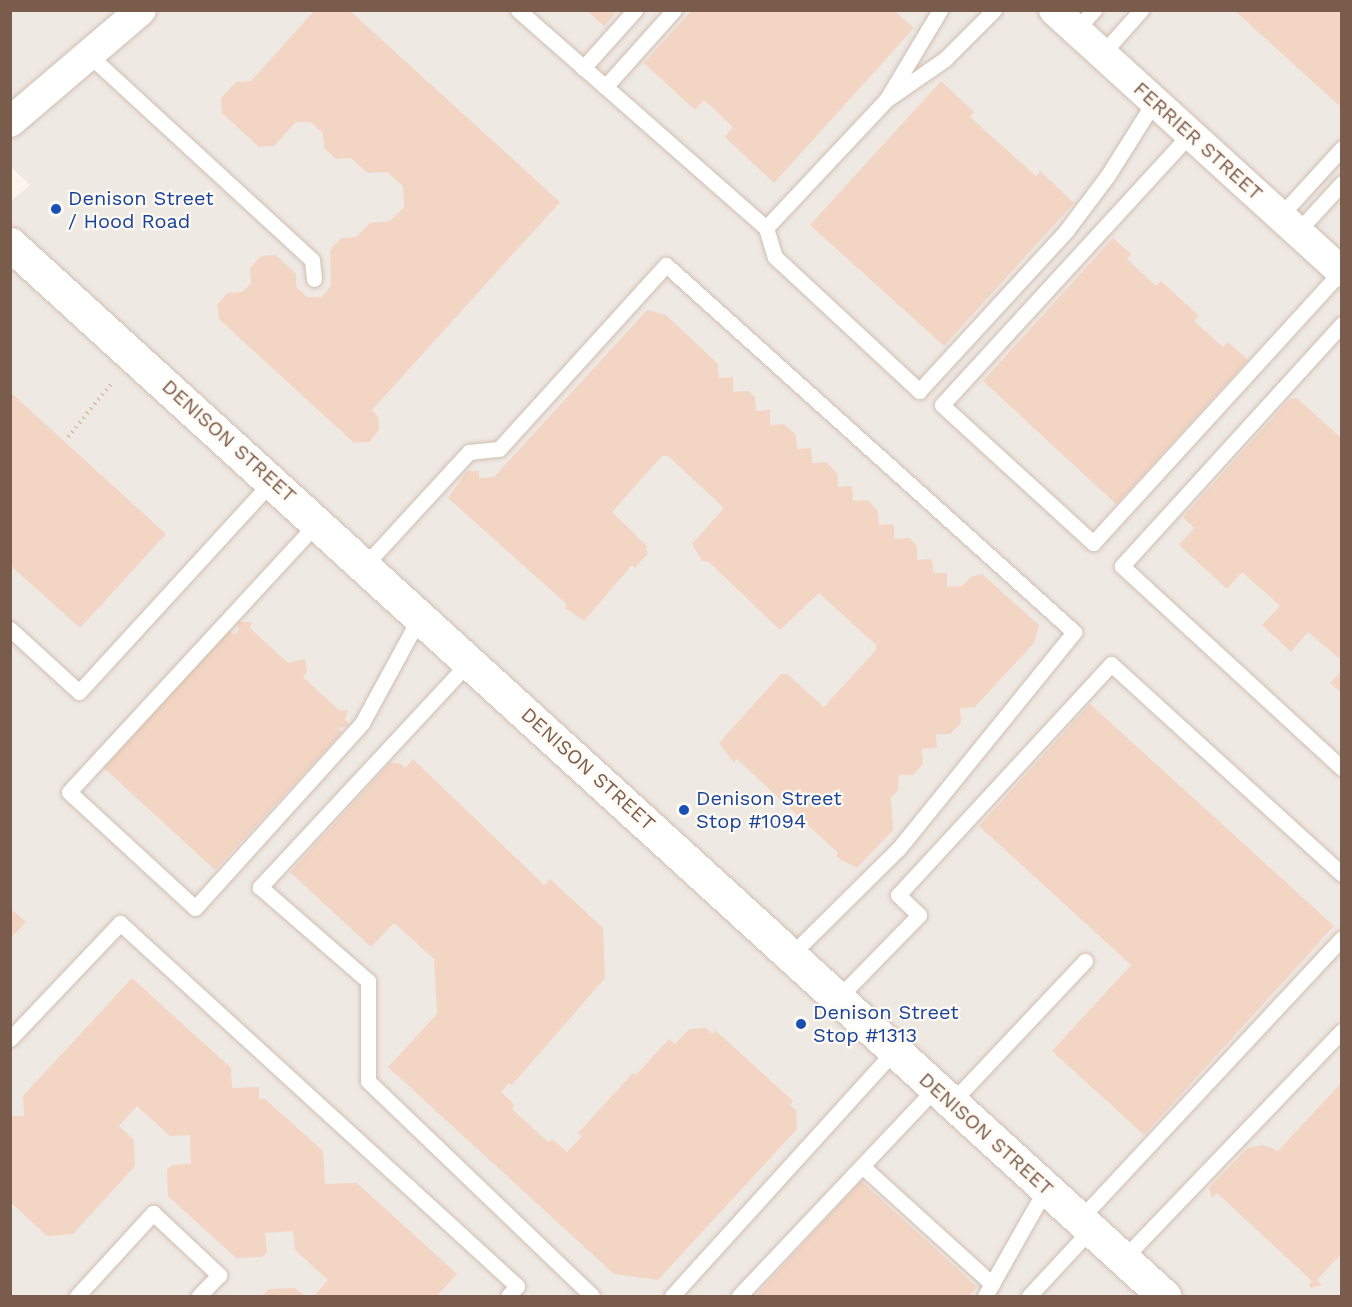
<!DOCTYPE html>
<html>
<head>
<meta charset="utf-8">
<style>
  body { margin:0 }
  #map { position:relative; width:1352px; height:1307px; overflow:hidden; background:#fdf6ec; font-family:"Work Sans",sans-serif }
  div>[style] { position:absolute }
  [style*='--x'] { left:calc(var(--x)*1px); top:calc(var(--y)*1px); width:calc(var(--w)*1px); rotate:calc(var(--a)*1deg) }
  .industrial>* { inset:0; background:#efe9e4 }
  .building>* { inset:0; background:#f3d5c3 }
  .path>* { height:4px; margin-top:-2px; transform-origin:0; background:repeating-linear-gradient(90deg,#d9b8a5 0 1.5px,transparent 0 6px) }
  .roads { filter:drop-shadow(0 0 2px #d1beb0) drop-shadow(0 0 2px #d1beb0) }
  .service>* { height:15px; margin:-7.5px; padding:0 7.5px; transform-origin:7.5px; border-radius:7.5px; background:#fff }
  .minor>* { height:30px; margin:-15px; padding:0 15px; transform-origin:15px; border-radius:15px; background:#fff }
  .tertiary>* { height:33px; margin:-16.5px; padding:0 16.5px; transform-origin:16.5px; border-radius:16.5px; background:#fff }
  .dots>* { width:16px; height:16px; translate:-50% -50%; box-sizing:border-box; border:3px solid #fffaf3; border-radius:50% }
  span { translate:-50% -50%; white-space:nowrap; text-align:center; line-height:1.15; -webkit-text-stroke:4.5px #fffaf3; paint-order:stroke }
  .street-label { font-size:20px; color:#7a5c4d }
  .transit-label { font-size:20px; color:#164399 }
  .left { translate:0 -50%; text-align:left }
  .frame { position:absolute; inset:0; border:12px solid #7a5c4d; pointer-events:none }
</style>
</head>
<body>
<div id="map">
  <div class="industrial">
    <div style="clip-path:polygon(10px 11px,1341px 11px,1341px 1296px,11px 1296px,10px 202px,30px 185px,11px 167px)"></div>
  </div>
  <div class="building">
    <div style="clip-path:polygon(315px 10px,349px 10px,560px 202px,372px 410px,378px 416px,379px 430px,369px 442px,354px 443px,219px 319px,217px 305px,227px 293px,242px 292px,251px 283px,250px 268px,261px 256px,276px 255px,296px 274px,296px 287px,307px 297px,322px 297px,331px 286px,330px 250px,341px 238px,356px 237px,370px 223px,390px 221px,404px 207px,403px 186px,387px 172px,367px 173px,351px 158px,336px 159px,324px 148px,323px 133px,310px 122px,296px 122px,274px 146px,259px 147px,222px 113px,221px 98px,236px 82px,251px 81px)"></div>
    <div style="clip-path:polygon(586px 10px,618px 10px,604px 26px)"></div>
    <div style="clip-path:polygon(692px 10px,894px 10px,914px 28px,774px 183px,725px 137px,733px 127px,704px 100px,695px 110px,644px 63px)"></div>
    <div style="clip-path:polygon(1234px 10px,1342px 10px,1342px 108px)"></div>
    <div style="clip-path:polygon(941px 81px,974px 112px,970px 117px,1036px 176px,1040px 171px,1074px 203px,944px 346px,810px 225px)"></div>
    <div style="clip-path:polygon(1113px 238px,1131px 254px,1127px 259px,1156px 286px,1161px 281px,1199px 316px,1194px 321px,1223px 347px,1228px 342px,1248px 360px,1116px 504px,983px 381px)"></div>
    <div style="clip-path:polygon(647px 310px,666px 315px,718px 364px,719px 378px,733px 377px,733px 392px,748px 391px,755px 397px,756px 411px,770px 410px,770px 425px,784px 424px,796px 435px,797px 449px,811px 448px,812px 463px,826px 462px,837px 473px,838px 487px,852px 486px,853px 501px,868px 500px,878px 511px,879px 525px,894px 524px,894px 539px,909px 538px,917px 546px,917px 560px,932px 559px,933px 573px,947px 573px,947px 587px,962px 586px,971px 577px,982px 574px,1039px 625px,1034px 643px,975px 707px,960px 708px,961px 723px,950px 734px,936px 734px,937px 748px,922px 749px,923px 764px,913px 775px,899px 775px,898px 790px,891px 798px,893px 830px,857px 868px,841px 860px,836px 855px,838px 853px,737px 759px,734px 763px,719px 743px,781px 674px,787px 674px,824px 707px,876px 650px,876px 645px,819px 593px,780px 630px,709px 562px,702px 561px,692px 544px,724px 508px,668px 456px,662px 456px,612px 512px,647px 546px,647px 554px,635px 568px,632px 565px,584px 621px,565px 608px,567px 605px,561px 599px,448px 498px,467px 471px,479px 471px,479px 478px,494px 477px)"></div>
    <div style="clip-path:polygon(10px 392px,166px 534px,80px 628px,10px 565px)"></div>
    <div style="clip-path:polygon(1297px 398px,1342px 439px,1342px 661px,1308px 632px,1291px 652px,1262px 625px,1280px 606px,1242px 572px,1227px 589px,1179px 545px,1194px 528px,1183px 517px,1290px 399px)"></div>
    <div style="clip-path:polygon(237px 622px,252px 622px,250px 628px,288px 663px,305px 659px,307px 672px,303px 677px,340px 711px,348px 710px,345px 719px,349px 725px,338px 729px,342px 732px,215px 870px,104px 768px,229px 630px,234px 635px,239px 630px)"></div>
    <div style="clip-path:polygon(1342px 670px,1342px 693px,1330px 683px)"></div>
    <div style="clip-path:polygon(1090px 704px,1334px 926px,1144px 1135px,1052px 1051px,1131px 965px,979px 826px)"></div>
    <div style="clip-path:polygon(413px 759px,544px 885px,550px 879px,603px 928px,605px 978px,512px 1085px,509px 1083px,501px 1092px,514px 1104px,512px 1109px,548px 1142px,552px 1139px,567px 1152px,582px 1136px,578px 1133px,633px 1073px,636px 1075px,669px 1039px,675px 1044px,689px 1029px,706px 1028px,712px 1034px,715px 1030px,793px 1101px,790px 1105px,796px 1110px,797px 1129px,658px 1280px,614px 1274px,388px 1067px,437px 1014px,434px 959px,394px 923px,371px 947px,290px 872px,390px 763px,400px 763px,405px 768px)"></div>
    <div style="clip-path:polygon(10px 908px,26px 922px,10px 939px)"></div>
    <div style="clip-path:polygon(132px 978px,231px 1068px,232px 1088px,259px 1087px,259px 1099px,265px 1099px,323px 1151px,325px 1184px,357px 1183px,457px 1274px,437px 1296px,314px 1296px,328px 1280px,295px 1250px,293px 1231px,265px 1233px,267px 1252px,262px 1257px,236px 1258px,168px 1196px,167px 1170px,172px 1165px,191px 1164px,190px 1135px,170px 1136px,137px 1106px,119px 1126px,134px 1140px,135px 1166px,73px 1234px,47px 1236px,10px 1202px,10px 1116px,24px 1116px,23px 1096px)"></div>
    <div style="clip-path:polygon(1342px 1082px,1342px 1253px,1317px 1280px,1322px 1285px,1311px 1288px,1309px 1285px,1312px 1281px,1217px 1193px,1212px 1198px,1209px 1188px,1248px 1148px,1263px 1145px,1278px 1151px)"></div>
    <div style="clip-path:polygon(861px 1181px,977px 1287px,969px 1296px,755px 1296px)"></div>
    <div style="clip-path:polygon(295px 1288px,305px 1296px,262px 1296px,269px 1289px)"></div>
  </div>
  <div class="path">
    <div style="--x:68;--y:437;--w:70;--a:-50.8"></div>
  </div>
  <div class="roads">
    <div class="service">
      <div style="--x:518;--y:10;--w:330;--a:41.3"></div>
      <div style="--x:994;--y:10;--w:69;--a:135"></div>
      <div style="--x:945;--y:59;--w:72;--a:145.2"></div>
      <div style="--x:886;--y:100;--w:175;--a:133.2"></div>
      <div style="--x:766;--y:228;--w:30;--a:73"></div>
      <div style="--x:775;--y:257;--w:197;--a:42.9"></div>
      <div style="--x:919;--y:391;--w:217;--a:-47.4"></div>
      <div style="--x:1066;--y:231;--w:70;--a:-53.1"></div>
      <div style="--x:1108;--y:175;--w:86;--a:-57.8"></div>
      <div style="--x:1076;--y:30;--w:27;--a:-48"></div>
      <div style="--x:1102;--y:54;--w:59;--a:-48.4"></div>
      <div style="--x:89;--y:55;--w:303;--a:42.6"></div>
      <div style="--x:312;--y:260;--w:19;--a:84"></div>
      <div style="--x:583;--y:68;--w:78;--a:-48.1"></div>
      <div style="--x:605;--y:87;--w:103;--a:-48.1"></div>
      <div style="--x:888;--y:97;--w:101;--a:-59.1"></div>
      <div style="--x:1190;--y:134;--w:367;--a:132.5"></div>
      <div style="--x:942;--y:405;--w:205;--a:42.4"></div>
      <div style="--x:1093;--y:543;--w:368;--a:-47.6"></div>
      <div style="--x:1280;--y:216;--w:92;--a:-47.6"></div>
      <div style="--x:1297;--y:232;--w:67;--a:-47.4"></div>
      <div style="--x:1342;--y:324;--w:327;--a:132.3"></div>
      <div style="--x:1122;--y:566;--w:299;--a:42.6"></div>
      <div style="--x:318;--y:522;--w:367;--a:132.7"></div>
      <div style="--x:69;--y:792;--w:171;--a:42.6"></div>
      <div style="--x:195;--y:908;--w:249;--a:-47.9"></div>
      <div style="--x:362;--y:723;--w:123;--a:-61.4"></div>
      <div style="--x:365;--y:565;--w:154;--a:-47.4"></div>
      <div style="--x:469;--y:452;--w:30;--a:-6"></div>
      <div style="--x:499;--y:449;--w:248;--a:-47.8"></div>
      <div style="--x:666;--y:265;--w:549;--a:41.97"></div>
      <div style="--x:1074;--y:632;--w:279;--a:129"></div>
      <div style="--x:898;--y:849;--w:151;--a:135.3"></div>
      <div style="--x:10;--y:629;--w:93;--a:42.4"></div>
      <div style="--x:79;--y:692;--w:287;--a:-47.5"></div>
      <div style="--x:470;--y:661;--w:309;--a:132.9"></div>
      <div style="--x:260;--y:887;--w:143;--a:41"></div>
      <div style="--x:368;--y:981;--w:100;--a:90"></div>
      <div style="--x:368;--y:1081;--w:310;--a:43.8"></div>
      <div style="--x:838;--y:998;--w:116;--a:-45.7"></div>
      <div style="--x:919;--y:915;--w:29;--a:-136"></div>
      <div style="--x:898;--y:895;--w:314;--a:-47.3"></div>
      <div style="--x:1111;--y:664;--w:312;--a:42.3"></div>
      <div style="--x:10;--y:1039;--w:160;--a:-46.5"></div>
      <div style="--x:120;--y:923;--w:538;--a:42.44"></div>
      <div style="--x:517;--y:1286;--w:13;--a:132"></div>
      <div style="--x:952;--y:1102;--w:194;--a:-46.7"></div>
      <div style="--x:862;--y:1166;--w:176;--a:42.2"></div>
      <div style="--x:1080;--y:1219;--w:384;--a:-47"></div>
      <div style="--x:1123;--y:1259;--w:316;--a:-46.2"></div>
      <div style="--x:77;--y:1296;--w:113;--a:-47.5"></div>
      <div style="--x:153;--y:1213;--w:91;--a:43.2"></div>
      <div style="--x:219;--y:1275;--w:29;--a:134"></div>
      <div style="--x:672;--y:1296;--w:332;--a:-47.8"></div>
      <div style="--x:739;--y:1296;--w:286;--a:-46.6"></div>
      <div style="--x:985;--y:1296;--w:124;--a:-60.5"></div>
      <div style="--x:1029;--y:1296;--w:91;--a:-47.2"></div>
    </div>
    <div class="minor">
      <div style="--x:1054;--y:10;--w:389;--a:42.3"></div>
      <div style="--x:10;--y:122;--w:172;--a:-40.5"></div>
    </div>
    <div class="tertiary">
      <div style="--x:10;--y:244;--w:1562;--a:42.35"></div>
    </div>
  </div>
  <div class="dots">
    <div style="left:56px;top:209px;background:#1a4fb4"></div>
    <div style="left:684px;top:810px;background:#1a4fb4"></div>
    <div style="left:801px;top:1024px;background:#1a4fb4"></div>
  </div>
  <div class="street-label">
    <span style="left:1198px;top:141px;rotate:42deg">FERRIER STREET</span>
    <span style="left:229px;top:441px;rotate:42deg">DENISON STREET</span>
    <span style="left:588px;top:769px;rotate:42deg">DENISON STREET</span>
    <span style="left:986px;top:1134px;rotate:42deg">DENISON STREET</span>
  </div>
  <div class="transit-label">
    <span class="left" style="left:68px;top:210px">Denison Street<br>/ Hood Road</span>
    <span class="left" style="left:696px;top:810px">Denison Street<br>Stop #1094</span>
    <span class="left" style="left:813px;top:1024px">Denison Street<br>Stop #1313</span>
  </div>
  <div class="frame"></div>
</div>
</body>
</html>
